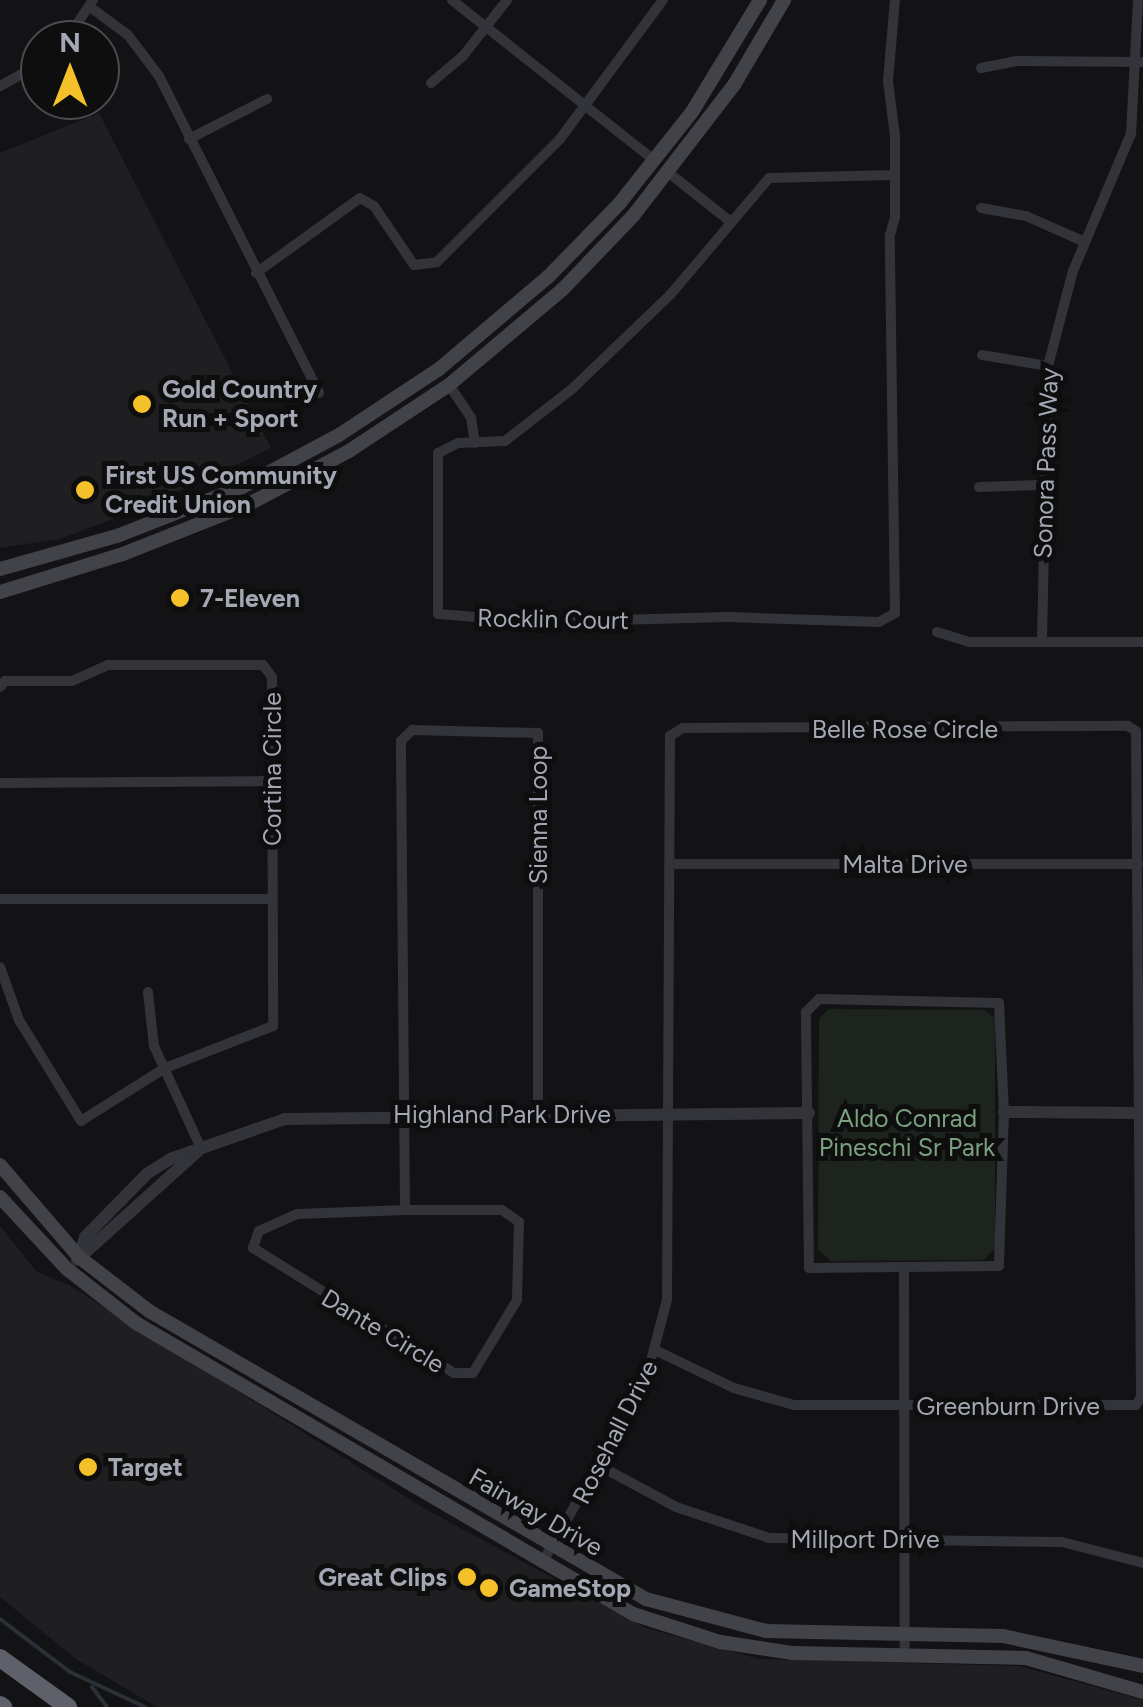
<!DOCTYPE html>
<html>
<head>
<meta charset="utf-8">
<style>
  body { margin:0 }
  #map { position:relative; width:1143px; height:1707px; overflow:hidden; background:#131214; font-family:Figtree,sans-serif }
  div>[style] { position:absolute }
  [style*='--x'] { left:calc(var(--x)*1px); top:calc(var(--y)*1px); width:calc(var(--w)*1px); rotate:calc(var(--a)*1deg) }
  .built>* { inset:0; background:#1f1e21 }
  .green>* { inset:0; background:#1d241e }
  .stream>* { height:4px; margin:-2px; padding:0 2px; transform-origin:2px; border-radius:2px; background:#293038 }
  .minor>* { height:10px; margin:-5px; padding:0 5px; transform-origin:5px; border-radius:5px; background:#333439 }
  .tertiary>* { height:12px; margin:-6px; padding:0 6px; transform-origin:6px; border-radius:6px; background:#333439 }
  .secondary>* { height:14px; margin:-7px; padding:0 7px; transform-origin:7px; border-radius:7px; background:#414349 }
  .motorway>* { height:18px; margin:-9px; padding:0 9px; transform-origin:9px; border-radius:9px; background:#5f616a }
  .dots>* { width:28px; height:28px; translate:-50% -50%; box-sizing:border-box; border:5px solid #0e0e0f; border-radius:50% }
  span { translate:-50% -50%; white-space:nowrap; text-align:center; line-height:1.15; -webkit-text-stroke:10px #0e0e0f; paint-order:stroke }
  .poi-label { font-size:25px; color:#a4a8b5; font-weight:700 }
  .left { translate:0 -50%; text-align:left }
  .right { translate:-100% -50%; text-align:right }
  .street-label { font-size:25px; color:#a4a8b5 }
  .park-label { font-size:25px; color:#7aa080 }
  .north { position:absolute; left:20px; top:20px; width:100px; height:100px; box-sizing:border-box; background:#0e0e0f; border:2px solid #4a4c51; border-radius:50%; rotate:0deg; font-size:28px; font-weight:700; line-height:40px; text-align:center; color:#a4a8b5 }
  .north::after { content:''; display:block; margin:auto; width:35px; height:45px; background:#f4c12a; clip-path:polygon(50% 0,100% 100%,50% 72%,0 100%) }
</style>
</head>
<body>
<div id="map">
  <div class="built">
    <div style="clip-path:polygon(99px 113px,271px 448px,165px 499px,60px 539px,0 548px,0 153px)"></div>
    <div style="clip-path:polygon(0 1226px,37px 1272px,69px 1285px,427px 1510px,646px 1628px,759px 1659px,1019px 1666px,1143px 1700px,1143px 1707px,157px 1707px,76px 1659px,0 1597px)"></div>
  </div>
  <div class="green">
    <div style="clip-path:polygon(829px 1009px,984px 1010px,995px 1018px,995px 1248px,984px 1260px,831px 1261px,818px 1250px,819px 1018px)"></div>
  </div>
  <div class="stream">
    <div style="--x:0;--y:1619;--w:88;--a:37.1"></div>
    <div style="--x:70;--y:1672;--w:83;--a:25"></div>
    <div style="--x:92;--y:1687;--w:25;--a:53"></div>
  </div>
  <div class="minor">
    <div style="--x:452;--y:0;--w:259;--a:38.4"></div>
    <div style="--x:90;--y:7;--w:47;--a:36.4"></div>
    <div style="--x:128;--y:35;--w:51;--a:52.9"></div>
    <div style="--x:159;--y:76;--w:355;--a:63.2"></div>
    <div style="--x:66;--y:40;--w:48;--a:-56"></div>
    <div style="--x:981;--y:68;--w:38;--a:-11"></div>
    <div style="--x:1018;--y:61;--w:124;--a:0.5"></div>
    <div style="--x:431;--y:83;--w:42;--a:-40.2"></div>
    <div style="--x:463;--y:56;--w:71;--a:-51.8"></div>
    <div style="--x:0;--y:86;--w:46;--a:-28.8"></div>
    <div style="--x:189;--y:139;--w:88;--a:-27.1"></div>
    <div style="--x:669;--y:173;--w:79;--a:38.3"></div>
    <div style="--x:895;--y:175;--w:126;--a:178.6"></div>
    <div style="--x:769;--y:178;--w:152;--a:130.2"></div>
    <div style="--x:671;--y:294;--w:137;--a:136.2"></div>
    <div style="--x:572;--y:389;--w:85;--a:142.2"></div>
    <div style="--x:505;--y:441;--w:47;--a:177.6"></div>
    <div style="--x:458;--y:443;--w:22;--a:153"></div>
    <div style="--x:438;--y:453;--w:161;--a:90"></div>
    <div style="--x:438;--y:614;--w:101;--a:4.5"></div>
    <div style="--x:539;--y:622;--w:189;--a:-1.5"></div>
    <div style="--x:728;--y:617;--w:151;--a:1.9"></div>
    <div style="--x:879;--y:622;--w:18;--a:-29"></div>
    <div style="--x:895;--y:613;--w:378;--a:-90.8"></div>
    <div style="--x:890;--y:235;--w:19;--a:-74"></div>
    <div style="--x:895;--y:217;--w:81;--a:-90"></div>
    <div style="--x:895;--y:136;--w:55;--a:-97.3"></div>
    <div style="--x:888;--y:81;--w:81;--a:-85.1"></div>
    <div style="--x:981;--y:208;--w:46;--a:10.1"></div>
    <div style="--x:1026;--y:216;--w:64;--a:23.8"></div>
    <div style="--x:256;--y:273;--w:128;--a:-35.8"></div>
    <div style="--x:360;--y:198;--w:16;--a:30"></div>
    <div style="--x:374;--y:206;--w:71;--a:55.9"></div>
    <div style="--x:414;--y:265;--w:23;--a:-7"></div>
    <div style="--x:437;--y:262;--w:174;--a:-45"></div>
    <div style="--x:560;--y:139;--w:173;--a:-53.5"></div>
    <div style="--x:982;--y:355;--w:67;--a:9.5"></div>
    <div style="--x:449;--y:385;--w:40;--a:56"></div>
    <div style="--x:471;--y:418;--w:25;--a:81"></div>
    <div style="--x:979;--y:487;--w:62;--a:-1.8"></div>
    <div style="--x:937;--y:632;--w:34;--a:17"></div>
    <div style="--x:969;--y:642;--w:174;--a:0"></div>
    <div style="--x:1042;--y:642;--w:276;--a:-88.8"></div>
    <div style="--x:1048;--y:366;--w:98;--a:-75.3"></div>
    <div style="--x:1073;--y:271;--w:149;--a:-67.1"></div>
    <div style="--x:1131;--y:134;--w:134;--a:-87"></div>
    <div style="--x:0;--y:687;--w:8;--a:-50"></div>
    <div style="--x:5;--y:681;--w:67;--a:0"></div>
    <div style="--x:72;--y:681;--w:39;--a:-24"></div>
    <div style="--x:108;--y:665;--w:155;--a:0"></div>
    <div style="--x:263;--y:665;--w:15;--a:53"></div>
    <div style="--x:272;--y:677;--w:349;--a:89.8"></div>
    <div style="--x:273;--y:1026;--w:116;--a:158.7"></div>
    <div style="--x:165;--y:1068;--w:99;--a:147.8"></div>
    <div style="--x:81;--y:1121;--w:119;--a:-121.5"></div>
    <div style="--x:19;--y:1020;--w:56;--a:-109.7"></div>
    <div style="--x:0;--y:783;--w:272;--a:-0.4"></div>
    <div style="--x:673;--y:864;--w:465;--a:0"></div>
    <div style="--x:0;--y:899;--w:272;--a:0"></div>
    <div style="--x:148;--y:992;--w:54;--a:83.7"></div>
    <div style="--x:154;--y:1046;--w:112;--a:65.3"></div>
    <div style="--x:819;--y:999;--w:180;--a:1.3"></div>
    <div style="--x:999;--y:1003;--w:109;--a:87.4"></div>
    <div style="--x:1004;--y:1112;--w:154;--a:91.9"></div>
    <div style="--x:999;--y:1266;--w:190;--a:179.4"></div>
    <div style="--x:809;--y:1268;--w:256;--a:-90.7"></div>
    <div style="--x:806;--y:1012;--w:18;--a:-45"></div>
    <div style="--x:405;--y:1210;--w:469;--a:-90.5"></div>
    <div style="--x:401;--y:741;--w:16;--a:-45"></div>
    <div style="--x:412;--y:730;--w:126;--a:1.4"></div>
    <div style="--x:538;--y:733;--w:381;--a:90"></div>
    <div style="--x:405;--y:1210;--w:97;--a:0"></div>
    <div style="--x:502;--y:1210;--w:21;--a:35"></div>
    <div style="--x:519;--y:1222;--w:78;--a:91.5"></div>
    <div style="--x:517;--y:1300;--w:85;--a:121.1"></div>
    <div style="--x:473;--y:1373;--w:19;--a:180"></div>
    <div style="--x:454;--y:1373;--w:237;--a:-148.1"></div>
    <div style="--x:253;--y:1248;--w:18;--a:-71"></div>
    <div style="--x:259;--y:1231;--w:42;--a:-24.1"></div>
    <div style="--x:297;--y:1214;--w:108;--a:-2.1"></div>
    <div style="--x:904;--y:1271;--w:384;--a:89.9"></div>
    <div style="--x:600;--y:1466;--w:86;--a:28.3"></div>
    <div style="--x:676;--y:1507;--w:98;--a:18.4"></div>
    <div style="--x:769;--y:1538;--w:293;--a:0.8"></div>
    <div style="--x:1062;--y:1542;--w:84;--a:14.5"></div>
    <div style="--x:542;--y:1563;--w:207;--a:-60.2"></div>
    <div style="--x:645;--y:1383;--w:86;--a:-75.2"></div>
    <div style="--x:667;--y:1300;--w:564;--a:-89.7"></div>
    <div style="--x:670;--y:736;--w:15;--a:-32"></div>
    <div style="--x:683;--y:728;--w:445;--a:-0.3"></div>
    <div style="--x:1128;--y:726;--w:9;--a:32"></div>
    <div style="--x:1136;--y:731;--w:666;--a:89.57"></div>
    <div style="--x:1141;--y:1397;--w:9;--a:122"></div>
    <div style="--x:1136;--y:1405;--w:342;--a:180"></div>
    <div style="--x:794;--y:1405;--w:62;--a:-164.2"></div>
    <div style="--x:734;--y:1388;--w:85;--a:-154.3"></div>
  </div>
  <div class="tertiary">
    <div style="--x:1004;--y:1112;--w:139;--a:0.4"></div>
    <div style="--x:79;--y:1257;--w:21;--a:-73"></div>
    <div style="--x:85;--y:1237;--w:90;--a:-45.5"></div>
    <div style="--x:148;--y:1173;--w:26;--a:-32"></div>
    <div style="--x:170;--y:1159;--w:122;--a:-19.2"></div>
    <div style="--x:285;--y:1119;--w:524;--a:-0.66"></div>
    <div style="--x:77;--y:1260;--w:164;--a:-42"></div>
  </div>
  <div class="secondary">
    <div style="--x:0;--y:569;--w:122;--a:-15.8"></div>
    <div style="--x:117;--y:536;--w:134;--a:-21.4"></div>
    <div style="--x:242;--y:487;--w:110;--a:-28.2"></div>
    <div style="--x:339;--y:435;--w:120;--a:-33.4"></div>
    <div style="--x:439;--y:369;--w:143;--a:-40.2"></div>
    <div style="--x:548;--y:277;--w:102;--a:-45.8"></div>
    <div style="--x:619;--y:204;--w:117;--a:-51.6"></div>
    <div style="--x:692;--y:112;--w:131;--a:-58.7"></div>
    <div style="--x:0;--y:592;--w:129;--a:-17.2"></div>
    <div style="--x:123;--y:554;--w:136;--a:-21.6"></div>
    <div style="--x:249;--y:504;--w:113;--a:-27.9"></div>
    <div style="--x:349;--y:451;--w:120;--a:-33.4"></div>
    <div style="--x:449;--y:385;--w:148;--a:-40.1"></div>
    <div style="--x:562;--y:290;--w:103;--a:-46.2"></div>
    <div style="--x:633;--y:216;--w:165;--a:-52.4"></div>
    <div style="--x:734;--y:85;--w:99;--a:-59.5"></div>
    <div style="--x:0;--y:1165;--w:121;--a:49.3"></div>
    <div style="--x:79;--y:1257;--w:88;--a:37.6"></div>
    <div style="--x:149;--y:1311;--w:574;--a:30.09"></div>
    <div style="--x:646;--y:1599;--w:124;--a:14.9"></div>
    <div style="--x:766;--y:1631;--w:237;--a:1.2"></div>
    <div style="--x:1003;--y:1636;--w:143;--a:12.1"></div>
    <div style="--x:0;--y:1197;--w:98;--a:47.1"></div>
    <div style="--x:67;--y:1269;--w:88;--a:38"></div>
    <div style="--x:136;--y:1323;--w:576;--a:30.35"></div>
    <div style="--x:633;--y:1614;--w:91;--a:17.8"></div>
    <div style="--x:720;--y:1642;--w:74;--a:8.6"></div>
    <div style="--x:793;--y:1653;--w:233;--a:1.2"></div>
    <div style="--x:1026;--y:1658;--w:122;--a:16.2"></div>
  </div>
  <div class="motorway">
    <div style="--x:0;--y:1658;--w:84;--a:35.8"></div>
    <div style="--x:0;--y:1705;--w:4;--a:34"></div>
  </div>
  <div class="dots">
    <div style="left:142px;top:404px;background:#f4c12a"></div>
    <div style="left:85px;top:490px;background:#f4c12a"></div>
    <div style="left:180px;top:598px;background:#f4c12a"></div>
    <div style="left:88px;top:1467px;background:#f4c12a"></div>
    <div style="left:467px;top:1577px;background:#f4c12a"></div>
    <div style="left:489px;top:1588px;background:#f4c12a"></div>
  </div>
  <div class="poi-label">
    <span class="left" style="left:162px;top:404px">Gold Country<br>Run + Sport</span>
    <span class="left" style="left:105px;top:490px">First US Community<br>Credit Union</span>
    <span class="left" style="left:200px;top:598px">7-Eleven</span>
    <span class="left" style="left:108px;top:1467px">Target</span>
    <span class="right" style="left:447px;top:1577px">Great Clips</span>
    <span class="left" style="left:509px;top:1588px">GameStop</span>
  </div>
  <div class="street-label">
    <span style="left:1046px;top:463px;rotate:-88deg">Sonora Pass Way</span>
    <span style="left:553px;top:619px;rotate:1deg">Rocklin Court</span>
    <span style="left:905px;top:729px">Belle Rose Circle</span>
    <span style="left:272px;top:769px;rotate:-90deg">Cortina Circle</span>
    <span style="left:538px;top:815px;rotate:-90deg">Sienna Loop</span>
    <span style="left:905px;top:864px">Malta Drive</span>
    <span style="left:502px;top:1114px">Highland Park Drive</span>
    <span style="left:383px;top:1331px;rotate:31deg">Dante Circle</span>
    <span style="left:1008px;top:1406px">Greenburn Drive</span>
    <span style="left:615px;top:1432px;rotate:-63deg">Rosehall Drive</span>
    <span style="left:536px;top:1512px;rotate:30deg">Fairway Drive</span>
    <span style="left:865px;top:1539px">Millport Drive</span>
  </div>
  <div class="park-label">
    <span style="left:907px;top:1133px">Aldo Conrad<br>Pineschi Sr Park</span>
  </div>
  <div class="north">N</div>
</div>
</body>
</html>
